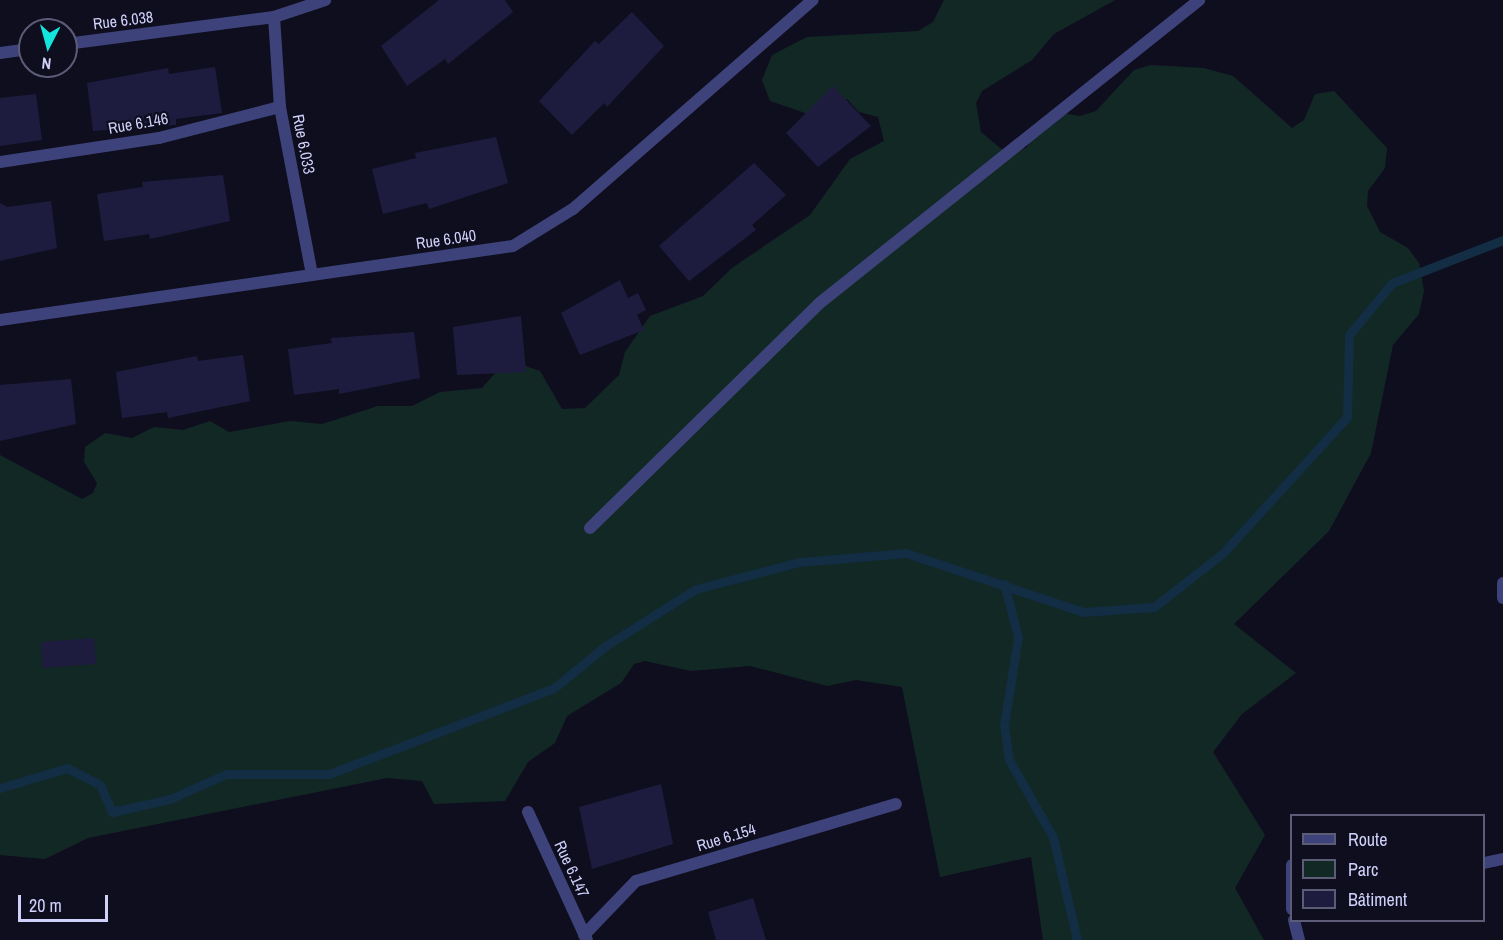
<!DOCTYPE html>
<html>
<head>
<meta charset="utf-8">
<style>
  body { margin:0 }
  #map { position:relative; width:1503px; height:940px; overflow:hidden; background:#0f0e1f; font-family:"Archivo Narrow",sans-serif }
  div>[style] { position:absolute }
  [style*='--x'] { left:calc(var(--x)*1px); top:calc(var(--y)*1px); width:calc(var(--w)*1px); rotate:calc(var(--a)*1deg) }
  .green>* { inset:0; background:#122824 }
  .stream>* { height:9px; margin:-4.5px; padding:0 4.5px; transform-origin:4.5px; border-radius:4.5px; background:#122d44 }
  .building>* { inset:0; background:#1e1c3e }
  .street>* { height:12px; margin:-6px; padding:0 6px; transform-origin:6px; border-radius:6px; background:#3d437a }
  span { translate:-50% -50%; white-space:nowrap; text-align:center; line-height:1.15; -webkit-text-stroke:4.5px #0f0e1f; paint-order:stroke }
  .street-label { font-size:16px; color:#d0d1fb }
  .legend { position:absolute; left:1290px; top:814px; width:195px; height:108px; box-sizing:border-box; background:#0f0e1f; border:2px solid #5c5c77; margin:0; padding:8px 10px; list-style:none; font-size:18px; color:#d0d1fb }
  .legend li { display:flex; align-items:center; gap:12px; height:30px }
  .legend b { width:30px; border:2px solid #5c5c77 }
  .north { position:absolute; left:18px; top:18px; width:60px; height:60px; box-sizing:border-box; background:#0f0e1f; border:2px solid #5c5c77; border-radius:50%; rotate:186deg; font-size:16px; font-weight:700; line-height:24px; text-align:center; color:#d0d1fb }
  .north::after { content:''; display:block; margin:auto; width:21px; height:27px; background:#13e4dd; clip-path:polygon(50% 0,100% 100%,50% 72%,0 100%) }
  .scale { position:absolute; left:18px; top:895px; width:90px; height:27px; box-sizing:border-box; border:3px solid #d0d1fb; border-top:0; padding-left:8px; font-size:18px; line-height:21px; white-space:nowrap; color:#d0d1fb; -webkit-text-stroke:4px #0f0e1f; paint-order:stroke }
</style>
</head>
<body>
<div id="map">
  <div class="green">
    <div style="clip-path:polygon(944px 0,1115px 0,1054px 34px,1032px 60px,982px 91px,976px 103px,981px 132px,1005px 152px,1026px 148px,1045px 120px,1062px 113px,1080px 116px,1096px 111px,1134px 70px,1151px 65px,1204px 68px,1233px 76px,1292px 128px,1304px 120px,1315px 94px,1334px 91px,1387px 148px,1385px 168px,1368px 191px,1367px 206px,1380px 232px,1408px 248px,1419px 263px,1424px 291px,1419px 314px,1393px 345px,1371px 453px,1329px 531px,1234px 624px,1296px 673px,1242px 714px,1213px 752px,1265px 835px,1235px 888px,1264px 940px,1043px 940px,1031px 857px,940px 877px,902px 687px,856px 680px,827px 686px,750px 666px,691px 671px,645px 661px,634px 664px,621px 683px,567px 716px,555px 743px,528px 762px,505px 801px,434px 804px,422px 781px,387px 778px,88px 838px,45px 859px,0 855px,0 455px,82px 499px,93px 493px,97px 483px,84px 462px,85px 447px,105px 433px,132px 438px,154px 427px,183px 430px,210px 421px,229px 432px,290px 421px,322px 424px,378px 406px,412px 406px,440px 392px,482px 388px,497px 371px,516px 363px,540px 371px,562px 409px,585px 408px,619px 375px,625px 352px,650px 316px,703px 296px,732px 268px,810px 215px,850px 159px,884px 141px,878px 117px,859px 112px,847px 99px,808px 114px,770px 101px,762px 80px,772px 55px,807px 37px,918px 31px,933px 22px)"></div>
  </div>
  <div class="stream">
    <div style="--x:1004;--y:584;--w:55;--a:75.2"></div>
    <div style="--x:1018;--y:637;--w:89;--a:99"></div>
    <div style="--x:1004;--y:725;--w:35;--a:82"></div>
    <div style="--x:1009;--y:760;--w:89;--a:60.3"></div>
    <div style="--x:1053;--y:837;--w:106;--a:76.9"></div>
    <div style="--x:0;--y:788;--w:70;--a:-16.6"></div>
    <div style="--x:67;--y:768;--w:37;--a:27"></div>
    <div style="--x:100;--y:785;--w:30;--a:66"></div>
    <div style="--x:112;--y:812;--w:59;--a:-12.6"></div>
    <div style="--x:170;--y:799;--w:61;--a:-24.1"></div>
    <div style="--x:226;--y:774;--w:103;--a:0"></div>
    <div style="--x:329;--y:774;--w:241;--a:-20.9"></div>
    <div style="--x:554;--y:688;--w:68;--a:-39.1"></div>
    <div style="--x:607;--y:645;--w:105;--a:-32.2"></div>
    <div style="--x:696;--y:589;--w:106;--a:-14.7"></div>
    <div style="--x:799;--y:562;--w:107;--a:-4.8"></div>
    <div style="--x:906;--y:553;--w:187;--a:18.4"></div>
    <div style="--x:1083;--y:612;--w:71;--a:-4"></div>
    <div style="--x:1154;--y:607;--w:88;--a:-38"></div>
    <div style="--x:1223;--y:553;--w:184;--a:-47.6"></div>
    <div style="--x:1347;--y:417;--w:82;--a:-88.6"></div>
    <div style="--x:1349;--y:335;--w:67;--a:-50.4"></div>
    <div style="--x:1392;--y:283;--w:119;--a:-21.2"></div>
  </div>
  <div class="building">
    <div style="clip-path:polygon(439px 0,505px 0,513px 12px,448px 64px,445px 59px,407px 86px,381px 46px)"></div>
    <div style="clip-path:polygon(632px 12px,664px 46px,607px 107px,604px 103px,572px 135px,539px 101px,595px 41px,599px 44px)"></div>
    <div style="clip-path:polygon(215px 67px,222px 113px,176px 119px,176px 125px,93px 131px,87px 83px,168px 68px,169px 74px)"></div>
    <div style="clip-path:polygon(833px 86px,871px 126px,818px 167px,786px 133px)"></div>
    <div style="clip-path:polygon(36px 94px,42px 140px,0 146px,0 98px)"></div>
    <div style="clip-path:polygon(496px 137px,508px 183px,429px 209px,427px 203px,383px 214px,372px 169px,416px 158px,415px 153px)"></div>
    <div style="clip-path:polygon(754px 163px,786px 195px,752px 225px,756px 230px,689px 281px,659px 246px)"></div>
    <div style="clip-path:polygon(223px 175px,230px 221px,150px 239px,149px 234px,104px 241px,97px 194px,143px 187px,142px 182px)"></div>
    <div style="clip-path:polygon(51px 201px,57px 248px,0 261px,0 203px,7px 207px)"></div>
    <div style="clip-path:polygon(620px 280px,628px 298px,638px 293px,646px 310px,637px 315px,644px 330px,580px 355px,561px 313px)"></div>
    <div style="clip-path:polygon(521px 316px,526px 372px,457px 375px,453px 327px)"></div>
    <div style="clip-path:polygon(414px 332px,420px 378px,339px 394px,339px 389px,294px 395px,288px 349px,332px 343px,331px 338px)"></div>
    <div style="clip-path:polygon(243px 355px,250px 401px,168px 418px,167px 412px,122px 418px,116px 372px,197px 356px,198px 361px)"></div>
    <div style="clip-path:polygon(71px 379px,76px 424px,0 441px,0 385px)"></div>
    <div style="clip-path:polygon(94px 638px,96px 664px,42px 668px,41px 642px)"></div>
    <div style="clip-path:polygon(661px 784px,673px 844px,592px 869px,579px 807px)"></div>
    <div style="clip-path:polygon(753px 898px,766px 940px,716px 940px,708px 912px)"></div>
  </div>
  <div class="street">
    <div style="--x:274;--y:17;--w:90;--a:86.2"></div>
    <div style="--x:280;--y:107;--w:171;--a:79.2"></div>
    <div style="--x:66;--y:44;--w:210;--a:-7.4"></div>
    <div style="--x:274;--y:17;--w:54;--a:-18.4"></div>
    <div style="--x:0;--y:53;--w:30;--a:-8"></div>
    <div style="--x:0;--y:162;--w:161;--a:-8.6"></div>
    <div style="--x:159;--y:138;--w:125;--a:-14.4"></div>
    <div style="--x:0;--y:320;--w:518;--a:-8.21"></div>
    <div style="--x:513;--y:246;--w:70;--a:-31.7"></div>
    <div style="--x:573;--y:209;--w:318;--a:-41.1"></div>
    <div style="--x:590;--y:528;--w:323;--a:-44.4"></div>
    <div style="--x:821;--y:302;--w:484;--a:-38.6"></div>
    <div style="--x:1503;--y:583;--w:15;--a:90"></div>
    <div style="--x:528;--y:812;--w:141;--a:65.3"></div>
    <div style="--x:1484;--y:863;--w:19;--a:-12"></div>
    <div style="--x:1292;--y:865;--w:44;--a:90"></div>
    <div style="--x:1294;--y:920;--w:21;--a:76"></div>
    <div style="--x:584;--y:935;--w:75;--a:-46.1"></div>
    <div style="--x:636;--y:881;--w:271;--a:-16.5"></div>
  </div>
  <div class="street-label">
    <span style="left:123px;top:20px;rotate:-7deg">Rue 6.038</span>
    <span style="left:138px;top:123px;rotate:-10deg">Rue 6.146</span>
    <span style="left:304px;top:144px;rotate:79deg">Rue 6.033</span>
    <span style="left:446px;top:239px;rotate:-8deg">Rue 6.040</span>
    <span style="left:726px;top:837px;rotate:-17deg">Rue 6.154</span>
    <span style="left:572px;top:869px;rotate:65deg">Rue 6.147</span>
  </div>
  <ul class="legend">
  <li><b style="height:8px;background:#3d437a"></b>Route</li>
  <li><b style="height:16px;background:#122824"></b>Parc</li>
  <li><b style="height:16px;background:#1e1c3e"></b>Bâtiment</li>
  </ul>
  <div class="north">N</div>
  <div class="scale">20 m</div>
</div>
</body>
</html>
